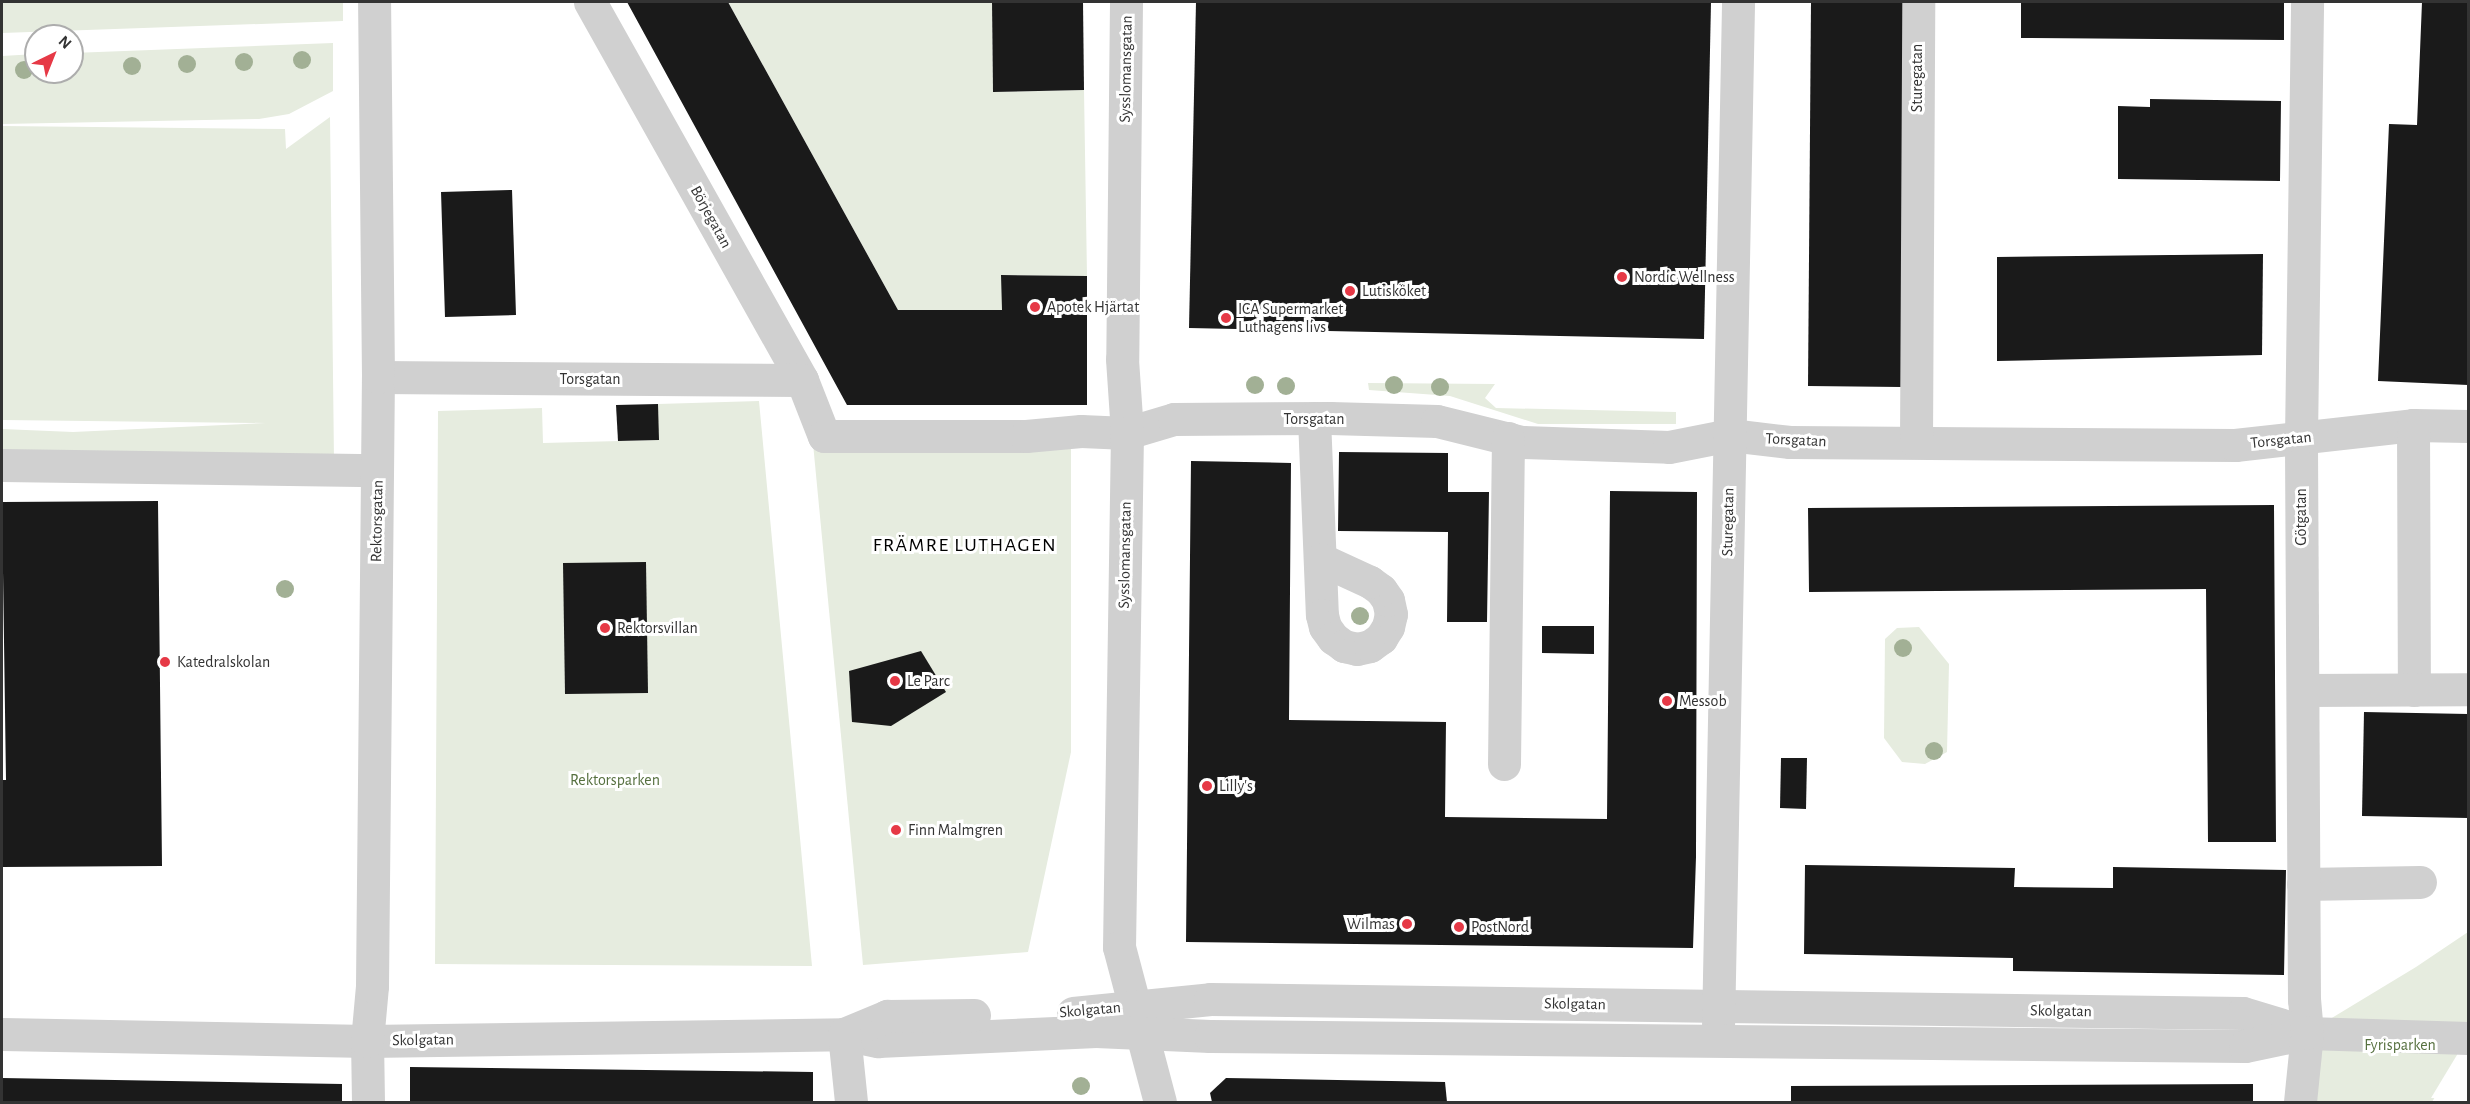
<!DOCTYPE html>
<html>
<head>
<meta charset="utf-8">
<style>
  body { margin:0 }
  #map { position:relative; width:2470px; height:1104px; overflow:hidden; background:#fff; font-family:"Alegreya Sans",sans-serif }
  div>[style] { position:absolute }
  [style*='--x'] { left:calc(var(--x)*1px); top:calc(var(--y)*1px); width:calc(var(--w)*1px); rotate:calc(var(--a)*1deg) }
  .green>* { inset:0; background:#e6ecdf }
  .pier>* { inset:0; background:#fff }
  .building>* { inset:0; background:#1a1a1a }
  .minor>* { height:33px; margin:-16.5px; padding:0 16.5px; transform-origin:16.5px; border-radius:16.5px; background:#d0d0d0 }
  .trees>* { width:18px; height:18px; margin:-9px; border-radius:50%; background:#a2b095 }
  .dots>* { width:16px; height:16px; translate:-50% -50%; box-sizing:border-box; border:3px solid #fff; border-radius:50% }
  span { translate:-50% -50%; white-space:nowrap; text-align:center; line-height:1.15; -webkit-text-stroke:6px #fff; paint-order:stroke }
  .street-label { font-size:16px; color:#333 }
  .poi-label { font-size:16px; color:#333 }
  .left { translate:0 -50%; text-align:left }
  .right { translate:-100% -50%; text-align:right }
  .park-label { font-size:16px; color:#56703f }
  .quarter-label { font-size:20px; color:#000; letter-spacing:1.5px }
  .frame { position:absolute; inset:0; border:3px solid #333; pointer-events:none }
  .north { position:absolute; left:24px; top:24px; width:60px; height:60px; box-sizing:border-box; background:#fff; border:2px solid #adadad; border-radius:50%; rotate:43deg; font-size:16px; font-weight:700; line-height:24px; text-align:center; color:#333 }
  .north::after { content:''; display:block; margin:auto; width:21px; height:27px; background:#e63946; clip-path:polygon(50% 0,100% 100%,50% 72%,0 100%) }
</style>
</head>
<body>
<div id="map">
  <div class="green">
    <div style="clip-path:polygon(2px 2px,343px 2px,343px 21px,2px 33px)"></div>
    <div style="clip-path:polygon(728px 2px,992px 2px,993px 92px,1084px 90px,1087px 276px,1002px 275px,1002px 310px,898px 310px)"></div>
    <div style="clip-path:polygon(333px 43px,333px 91px,289px 114px,259px 119px,2px 124px,2px 56px,36px 54px,36px 72px,72px 72px,72px 53px)"></div>
    <div style="clip-path:polygon(330px 117px,334px 460px,2px 455px,2px 429px,73px 432px,266px 423px,2px 420px,2px 126px,285px 129px,286px 149px)"></div>
    <div style="clip-path:polygon(1368px 383px,1495px 384px,1485px 398px,1496px 408px,1676px 412px,1676px 424px,1538px 424px,1450px 396px,1369px 390px)"></div>
    <div style="clip-path:polygon(759px 401px,812px 966px,435px 964px,438px 411px,542px 408px,543px 443px,658px 440px,658px 404px)"></div>
    <div style="clip-path:polygon(812px 433px,1071px 435px,1071px 752px,1028px 952px,863px 965px)"></div>
    <div style="clip-path:polygon(1919px 627px,1949px 664px,1947px 752px,1925px 764px,1902px 762px,1884px 738px,1885px 639px,1897px 628px)"></div>
    <div style="clip-path:polygon(2468px 932px,2468px 1041px,2432px 1102px,2297px 1102px,2307px 1033px,2416px 967px)"></div>
  </div>
  <div class="pier">
    <div style="clip-path:polygon(2468px 1038px,2468px 1099px,2431px 1098px,2466px 1040px)"></div>
  </div>
  <div class="building">
    <div style="clip-path:polygon(627px 2px,728px 2px,898px 310px,1002px 310px,1001px 275px,1087px 276px,1087px 405px,847px 405px)"></div>
    <div style="clip-path:polygon(992px 2px,1083px 2px,1084px 90px,993px 92px)"></div>
    <div style="clip-path:polygon(1196px 2px,1711px 2px,1704px 339px,1189px 328px)"></div>
    <div style="clip-path:polygon(1811px 2px,1905px 2px,1901px 387px,1808px 386px)"></div>
    <div style="clip-path:polygon(2021px 2px,2284px 2px,2284px 40px,2021px 38px)"></div>
    <div style="clip-path:polygon(2422px 2px,2468px 2px,2468px 385px,2378px 381px,2389px 124px,2417px 125px)"></div>
    <div style="clip-path:polygon(2150px 99px,2281px 101px,2280px 181px,2118px 179px,2118px 106px,2150px 107px)"></div>
    <div style="clip-path:polygon(512px 190px,516px 315px,445px 317px,441px 192px)"></div>
    <div style="clip-path:polygon(2263px 254px,2262px 355px,1997px 361px,1997px 257px)"></div>
    <div style="clip-path:polygon(658px 404px,659px 440px,618px 441px,616px 405px)"></div>
    <div style="clip-path:polygon(1339px 452px,1448px 453px,1448px 492px,1489px 492px,1487px 622px,1447px 622px,1448px 532px,1338px 531px)"></div>
    <div style="clip-path:polygon(1191px 461px,1291px 463px,1289px 720px,1446px 722px,1445px 817px,1607px 819px,1610px 491px,1697px 492px,1696px 857px,1693px 948px,1186px 942px)"></div>
    <div style="clip-path:polygon(158px 501px,162px 866px,2px 867px,2px 780px,6px 780px,2px 502px)"></div>
    <div style="clip-path:polygon(2274px 505px,2276px 842px,2208px 842px,2206px 589px,1809px 592px,1808px 508px)"></div>
    <div style="clip-path:polygon(646px 562px,648px 693px,565px 694px,563px 563px)"></div>
    <div style="clip-path:polygon(1542px 626px,1594px 626px,1594px 654px,1542px 653px)"></div>
    <div style="clip-path:polygon(921px 651px,946px 692px,891px 726px,852px 722px,849px 671px)"></div>
    <div style="clip-path:polygon(2364px 712px,2468px 714px,2468px 818px,2362px 816px)"></div>
    <div style="clip-path:polygon(1781px 758px,1807px 758px,1806px 809px,1780px 808px)"></div>
    <div style="clip-path:polygon(1805px 865px,2015px 868px,2014px 887px,2113px 888px,2113px 867px,2286px 870px,2284px 975px,2013px 971px,2013px 958px,1804px 954px)"></div>
    <div style="clip-path:polygon(410px 1067px,813px 1072px,813px 1102px,410px 1102px)"></div>
    <div style="clip-path:polygon(2px 1078px,342px 1084px,342px 1102px,2px 1102px)"></div>
    <div style="clip-path:polygon(1226px 1078px,1445px 1082px,1447px 1102px,1212px 1102px,1210px 1093px)"></div>
    <div style="clip-path:polygon(2253px 1084px,2253px 1102px,1791px 1102px,1791px 1086px)"></div>
  </div>
  <div class="minor">
    <div style="--x:590;--y:2;--w:433;--a:60.7"></div>
    <div style="--x:802;--y:380;--w:60;--a:68.6"></div>
    <div style="--x:824;--y:436;--w:202;--a:0"></div>
    <div style="--x:1026;--y:436;--w:55;--a:-5.2"></div>
    <div style="--x:1081;--y:431;--w:46;--a:2.5"></div>
    <div style="--x:1127;--y:433;--w:49;--a:-16.6"></div>
    <div style="--x:1174;--y:419;--w:156;--a:-0.4"></div>
    <div style="--x:1330;--y:418;--w:107;--a:1.6"></div>
    <div style="--x:1437;--y:421;--w:88;--a:13.9"></div>
    <div style="--x:1522;--y:442;--w:147;--a:1.9"></div>
    <div style="--x:1669;--y:447;--w:62;--a:-11.1"></div>
    <div style="--x:1730;--y:435;--w:60;--a:6.7"></div>
    <div style="--x:1790;--y:442;--w:445;--a:0.4"></div>
    <div style="--x:2235;--y:445;--w:179;--a:-6.4"></div>
    <div style="--x:2413;--y:425;--w:55;--a:1"></div>
    <div style="--x:1126;--y:2;--w:357;--a:90.6"></div>
    <div style="--x:1122;--y:359;--w:74;--a:86.1"></div>
    <div style="--x:1127;--y:433;--w:514;--a:90.89"></div>
    <div style="--x:1119;--y:947;--w:160;--a:75.2"></div>
    <div style="--x:378;--y:377;--w:424;--a:0.4"></div>
    <div style="--x:1314;--y:418;--w:197;--a:87.7"></div>
    <div style="--x:1322;--y:615;--w:12;--a:76"></div>
    <div style="--x:1325;--y:627;--w:14;--a:54"></div>
    <div style="--x:1333;--y:638;--w:14;--a:36"></div>
    <div style="--x:1344;--y:646;--w:13;--a:13"></div>
    <div style="--x:1357;--y:649;--w:13;--a:-13"></div>
    <div style="--x:1370;--y:646;--w:14;--a:-36"></div>
    <div style="--x:1381;--y:638;--w:13;--a:-58"></div>
    <div style="--x:1388;--y:627;--w:13;--a:-77"></div>
    <div style="--x:1391;--y:614;--w:14;--a:-102"></div>
    <div style="--x:1388;--y:600;--w:12;--a:-125"></div>
    <div style="--x:1381;--y:590;--w:14;--a:-144"></div>
    <div style="--x:1370;--y:582;--w:55;--a:-155.3"></div>
    <div style="--x:2413;--y:425;--w:265;--a:89.8"></div>
    <div style="--x:1916;--y:442;--w:440;--a:-89.7"></div>
    <div style="--x:2;--y:465;--w:375;--a:0.8"></div>
    <div style="--x:2303;--y:690;--w:165;--a:-0.3"></div>
    <div style="--x:1504;--y:764;--w:326;--a:-89.3"></div>
    <div style="--x:2303;--y:884;--w:117;--a:-1"></div>
    <div style="--x:1073;--y:1013;--w:138;--a:-5.8"></div>
    <div style="--x:1210;--y:999;--w:1033;--a:0.78"></div>
    <div style="--x:2243;--y:1013;--w:65;--a:17"></div>
    <div style="--x:1718;--y:1028;--w:1026;--a:-88.88"></div>
    <div style="--x:2;--y:1034;--w:365;--a:1.1"></div>
    <div style="--x:367;--y:1041;--w:477;--a:-0.8"></div>
    <div style="--x:844;--y:1034;--w:35;--a:12"></div>
    <div style="--x:878;--y:1041;--w:218;--a:-2.6"></div>
    <div style="--x:1096;--y:1031;--w:114;--a:2.5"></div>
    <div style="--x:1210;--y:1036;--w:1035;--a:0.55"></div>
    <div style="--x:2245;--y:1046;--w:63;--a:-11.8"></div>
    <div style="--x:2307;--y:1033;--w:161;--a:1.8"></div>
    <div style="--x:844;--y:1034;--w:47;--a:-22.7"></div>
    <div style="--x:887;--y:1016;--w:87;--a:-0.7"></div>
    <div style="--x:844;--y:1034;--w:68;--a:84.1"></div>
    <div style="--x:368;--y:1102;--w:61;--a:-90.9"></div>
    <div style="--x:367;--y:1041;--w:55;--a:-84.8"></div>
    <div style="--x:372;--y:986;--w:609;--a:-89.44"></div>
    <div style="--x:378;--y:377;--w:375;--a:-90.6"></div>
    <div style="--x:2300;--y:1102;--w:69;--a:-84.2"></div>
    <div style="--x:2307;--y:1033;--w:33;--a:-95"></div>
    <div style="--x:2304;--y:1000;--w:562;--a:-90.31"></div>
    <div style="--x:2301;--y:438;--w:436;--a:-89.2"></div>
  </div>
  <div class="trees">
    <div style="left:302px;top:60px"></div>
    <div style="left:244px;top:62px"></div>
    <div style="left:187px;top:64px"></div>
    <div style="left:132px;top:66px"></div>
    <div style="left:24px;top:70px"></div>
    <div style="left:1255px;top:385px"></div>
    <div style="left:1394px;top:385px"></div>
    <div style="left:1286px;top:386px"></div>
    <div style="left:1440px;top:387px"></div>
    <div style="left:285px;top:589px"></div>
    <div style="left:1360px;top:616px"></div>
    <div style="left:1903px;top:648px"></div>
    <div style="left:1934px;top:751px"></div>
    <div style="left:1081px;top:1086px"></div>
  </div>
  <div class="dots">
    <div style="left:1622px;top:277px;background:#e63946"></div>
    <div style="left:1350px;top:291px;background:#e63946"></div>
    <div style="left:1035px;top:307px;background:#e63946"></div>
    <div style="left:1226px;top:318px;background:#e63946"></div>
    <div style="left:605px;top:628px;background:#e63946"></div>
    <div style="left:165px;top:662px;background:#e63946"></div>
    <div style="left:895px;top:681px;background:#e63946"></div>
    <div style="left:1667px;top:701px;background:#e63946"></div>
    <div style="left:1207px;top:786px;background:#e63946"></div>
    <div style="left:896px;top:830px;background:#e63946"></div>
    <div style="left:1407px;top:924px;background:#e63946"></div>
    <div style="left:1459px;top:927px;background:#e63946"></div>
  </div>
  <div class="street-label">
    <span style="left:1126px;top:69px;rotate:-89deg">Sysslomansgatan</span>
    <span style="left:1917px;top:78px;rotate:-90deg">Sturegatan</span>
    <span style="left:711px;top:217px;rotate:61deg">Börjegatan</span>
    <span style="left:590px;top:379px">Torsgatan</span>
    <span style="left:1314px;top:419px">Torsgatan</span>
    <span style="left:1796px;top:440px;rotate:3deg">Torsgatan</span>
    <span style="left:2281px;top:440px;rotate:-6deg">Torsgatan</span>
    <span style="left:2301px;top:517px;rotate:-90deg">Götgatan</span>
    <span style="left:377px;top:521px;rotate:-89deg">Rektorsgatan</span>
    <span style="left:1728px;top:522px;rotate:-89deg">Sturegatan</span>
    <span style="left:1125px;top:555px;rotate:-89deg">Sysslomansgatan</span>
    <span style="left:1575px;top:1004px;rotate:1deg">Skolgatan</span>
    <span style="left:1090px;top:1010px;rotate:-5deg">Skolgatan</span>
    <span style="left:2061px;top:1011px;rotate:1deg">Skolgatan</span>
    <span style="left:423px;top:1040px;rotate:-1deg">Skolgatan</span>
  </div>
  <div class="poi-label">
    <span class="left" style="left:1634px;top:277px">Nordic Wellness</span>
    <span class="left" style="left:1362px;top:291px">Lutisköket</span>
    <span class="left" style="left:1047px;top:307px">Apotek Hjärtat</span>
    <span class="left" style="left:1238px;top:318px">ICA Supermarket<br>Luthagens livs</span>
    <span class="left" style="left:617px;top:628px">Rektorsvillan</span>
    <span class="left" style="left:177px;top:662px">Katedralskolan</span>
    <span class="left" style="left:907px;top:681px">Le Parc</span>
    <span class="left" style="left:1679px;top:701px">Messob</span>
    <span class="left" style="left:1219px;top:786px">Lilly's</span>
    <span class="left" style="left:908px;top:830px">Finn Malmgren</span>
    <span class="right" style="left:1395px;top:924px">Wilmas</span>
    <span class="left" style="left:1471px;top:927px">PostNord</span>
  </div>
  <div class="park-label">
    <span style="left:615px;top:780px">Rektorsparken</span>
    <span style="left:2400px;top:1045px">Fyrisparken</span>
  </div>
  <div class="quarter-label">
    <span style="left:965px;top:545px">FRÄMRE LUTHAGEN</span>
  </div>
  <div class="frame"></div>
  <div class="north">N</div>
</div>
</body>
</html>
